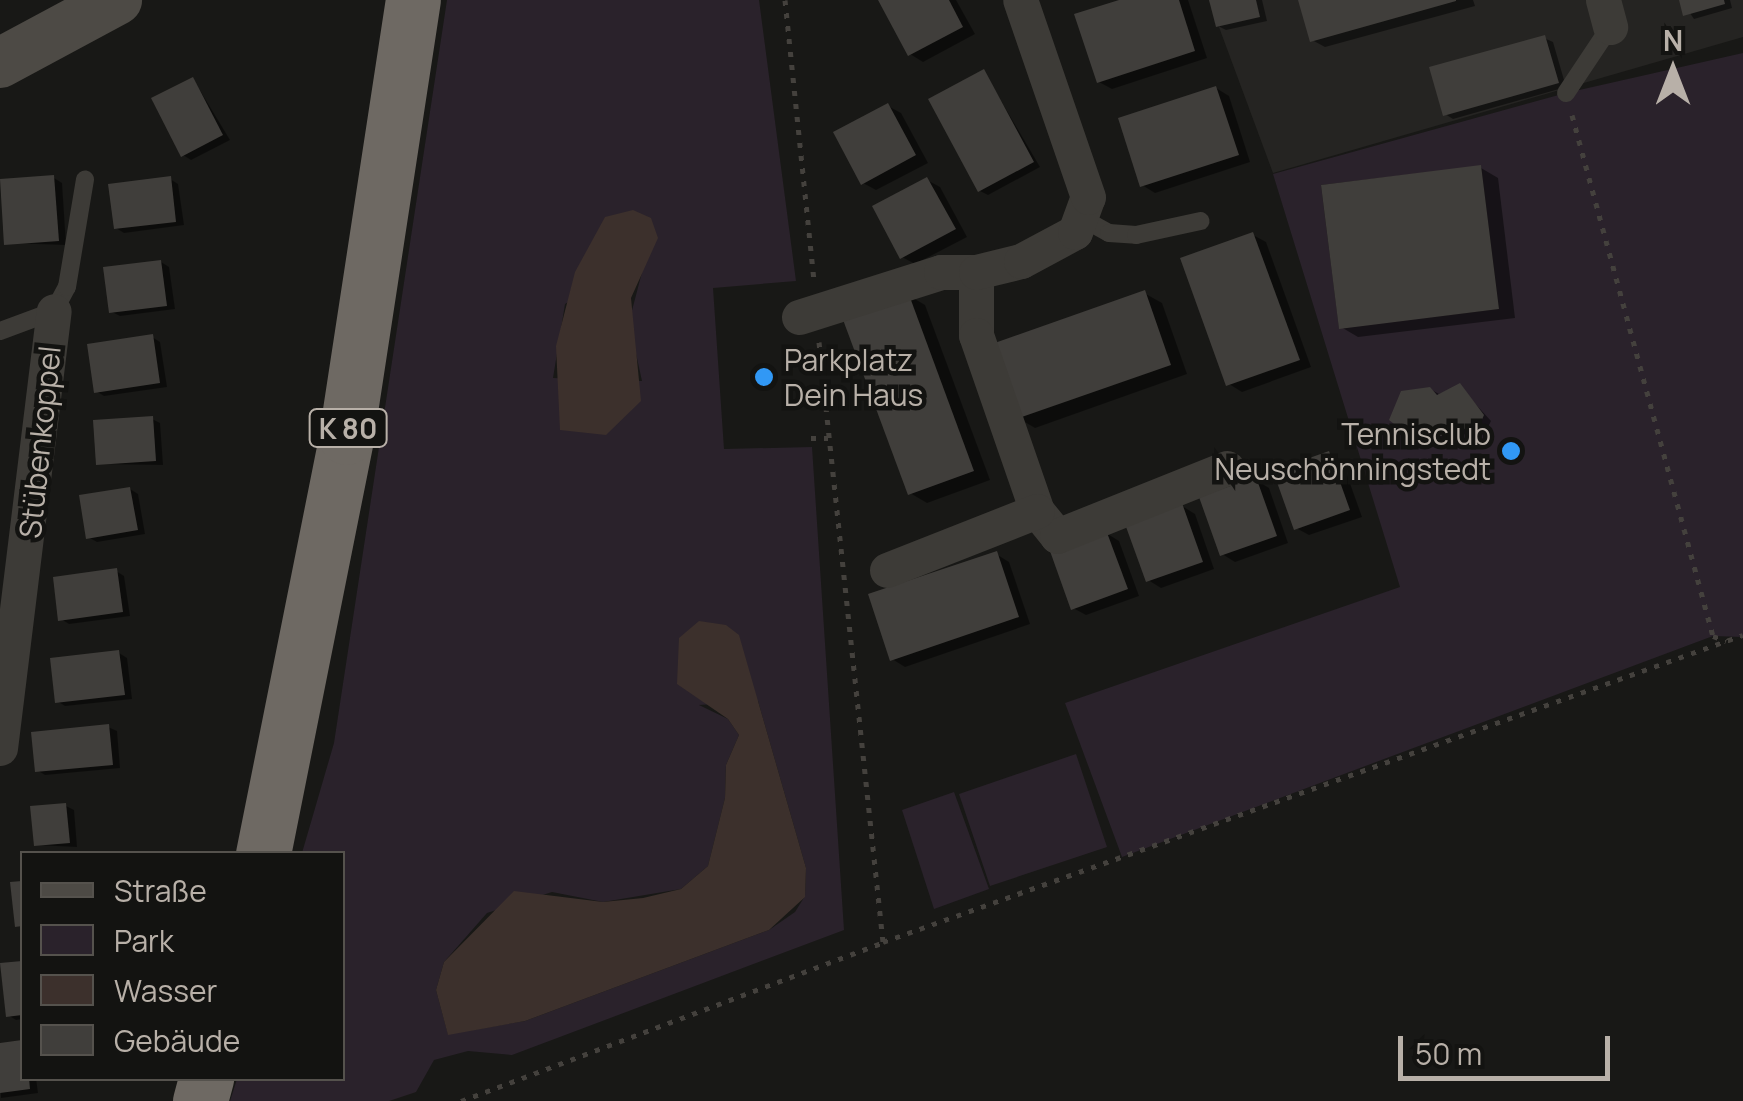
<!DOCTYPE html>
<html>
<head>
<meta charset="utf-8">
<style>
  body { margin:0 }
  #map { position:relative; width:1743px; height:1101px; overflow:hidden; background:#181816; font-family:Manrope,sans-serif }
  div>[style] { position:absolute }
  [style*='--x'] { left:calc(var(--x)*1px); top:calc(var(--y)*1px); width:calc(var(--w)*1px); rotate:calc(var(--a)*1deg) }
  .built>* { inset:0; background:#252422 }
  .green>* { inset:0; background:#2a222b }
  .water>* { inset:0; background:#3c302c }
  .shadow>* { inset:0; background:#0007 }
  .building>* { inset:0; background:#403e3b }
  .path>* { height:5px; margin-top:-2.5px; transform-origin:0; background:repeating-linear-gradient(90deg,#44413d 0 5px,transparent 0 13px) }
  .lane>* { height:18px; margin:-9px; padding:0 9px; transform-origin:9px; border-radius:9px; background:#3d3b37 }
  .street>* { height:35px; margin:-17.5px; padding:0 17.5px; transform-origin:17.5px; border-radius:17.5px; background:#3d3b37 }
  .secondary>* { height:50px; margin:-25px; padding:0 25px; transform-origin:25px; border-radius:25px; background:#4d4a45 }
  .highway>* { height:55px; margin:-27.5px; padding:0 27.5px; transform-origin:27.5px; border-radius:27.5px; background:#6e6963 }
  .dots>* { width:28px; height:28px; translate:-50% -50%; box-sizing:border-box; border:5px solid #131311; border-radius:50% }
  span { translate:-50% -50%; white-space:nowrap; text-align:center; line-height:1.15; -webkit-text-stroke:9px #131311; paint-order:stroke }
  .shield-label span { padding:2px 8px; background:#131311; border:2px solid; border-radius:8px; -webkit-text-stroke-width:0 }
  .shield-label { font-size:28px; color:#b8b0a8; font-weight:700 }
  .poi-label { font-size:30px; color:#b8b0a8 }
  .left { translate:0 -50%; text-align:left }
  .right { translate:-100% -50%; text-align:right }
  .street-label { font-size:30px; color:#b8b0a8 }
  .legend { position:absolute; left:20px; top:851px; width:325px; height:230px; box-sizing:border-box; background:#131311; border:2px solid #55524d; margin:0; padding:12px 18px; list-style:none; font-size:30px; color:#b8b0a8 }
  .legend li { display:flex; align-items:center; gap:20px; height:50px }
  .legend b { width:50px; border:2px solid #55524d }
  .north { position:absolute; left:1623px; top:20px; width:100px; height:100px; -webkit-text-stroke:8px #131311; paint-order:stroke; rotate:0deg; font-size:28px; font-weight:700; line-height:40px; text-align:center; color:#b8b0a8 }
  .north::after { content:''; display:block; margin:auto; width:35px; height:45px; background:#b8b0a8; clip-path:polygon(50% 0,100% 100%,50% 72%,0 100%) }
  .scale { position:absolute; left:1398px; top:1036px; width:212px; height:45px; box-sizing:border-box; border:5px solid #b8b0a8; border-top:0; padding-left:12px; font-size:30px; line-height:35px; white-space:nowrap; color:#b8b0a8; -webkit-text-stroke:8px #131311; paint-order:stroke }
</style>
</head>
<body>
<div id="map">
  <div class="built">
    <div style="clip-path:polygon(1209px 0,1743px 0,1743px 37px,1273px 173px)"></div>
  </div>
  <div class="green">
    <div style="clip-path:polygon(evenodd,447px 0,759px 0,796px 281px,713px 288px,724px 449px,812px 447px,844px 930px,512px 1055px,468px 1051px,434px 1060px,416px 1092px,389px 1101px,230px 1101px,237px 1079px,342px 1078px,342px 854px,302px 853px,334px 743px,447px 0,647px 253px,629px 322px,642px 381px,553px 378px,565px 304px,647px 253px,447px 0,758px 701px,806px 868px,805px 896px,795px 912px,769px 930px,525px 1021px,448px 1034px,436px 990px,444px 962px,487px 913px,552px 892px,603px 902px,681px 889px,708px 866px,725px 798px,726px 765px,739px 735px,728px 719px,699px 705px,758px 701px)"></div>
    <div style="clip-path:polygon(evenodd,1743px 53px,1743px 637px,1713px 636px,1122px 857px,1065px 703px,1400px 587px,1273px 174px,1566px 93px,1743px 53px,1481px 166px,1499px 309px,1339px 328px,1321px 185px,1481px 166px)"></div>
    <div style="clip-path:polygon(1076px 754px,1107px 847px,990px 886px,959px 794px)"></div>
    <div style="clip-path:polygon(954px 792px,989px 889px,934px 909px,902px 810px)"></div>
  </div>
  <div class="water">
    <div style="clip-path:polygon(633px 210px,651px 218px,658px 238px,631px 298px,641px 401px,606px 435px,560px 430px,556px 346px,575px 272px,605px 217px)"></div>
    <div style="clip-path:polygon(699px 621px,726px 625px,739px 635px,806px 868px,805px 897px,769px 930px,525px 1021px,448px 1035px,436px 990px,444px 962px,514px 891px,603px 902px,643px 898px,681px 889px,708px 866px,725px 798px,726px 765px,739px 735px,728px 719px,677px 684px,679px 638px)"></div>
  </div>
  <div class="shadow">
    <div style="clip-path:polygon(880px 0,956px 0,975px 34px,923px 62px,910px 54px)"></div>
    <div style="clip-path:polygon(1127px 0,1188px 0,1207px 58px,1112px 89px,1099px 82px)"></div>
    <div style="clip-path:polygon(1212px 0,1262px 0,1267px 21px,1226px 30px,1218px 26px)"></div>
    <div style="clip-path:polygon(1301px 0,1473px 0,1475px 6px,1325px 47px,1312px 40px)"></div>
    <div style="clip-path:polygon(1681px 0,1730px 0,1732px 8px,1694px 19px)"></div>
    <div style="clip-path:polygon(1544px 38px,1553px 42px,1566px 87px,1453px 119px,1445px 114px)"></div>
    <div style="clip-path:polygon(984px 72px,1040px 167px,988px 195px,980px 191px)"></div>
    <div style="clip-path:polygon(193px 79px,230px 140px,191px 160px,183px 155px)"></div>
    <div style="clip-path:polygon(1216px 88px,1229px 96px,1250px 162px,1155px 193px,1142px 185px)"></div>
    <div style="clip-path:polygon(888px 106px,901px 113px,928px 163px,876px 190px,863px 183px)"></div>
    <div style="clip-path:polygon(1481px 168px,1498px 178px,1515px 318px,1358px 337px,1341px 327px)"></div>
    <div style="clip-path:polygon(54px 178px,62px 183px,66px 245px,7px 243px)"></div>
    <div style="clip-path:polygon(170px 179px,178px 184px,184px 225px,124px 233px,116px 228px)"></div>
    <div style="clip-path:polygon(927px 180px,940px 187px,967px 237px,915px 264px,902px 257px)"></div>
    <div style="clip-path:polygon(1253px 235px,1266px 242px,1311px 367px,1242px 392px,1229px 384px)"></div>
    <div style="clip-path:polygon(161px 262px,169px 267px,175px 309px,120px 316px,112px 312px)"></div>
    <div style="clip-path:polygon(1144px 293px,1162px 303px,1187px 374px,1035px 428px,1018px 418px)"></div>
    <div style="clip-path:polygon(908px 295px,925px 305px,990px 480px,927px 503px,910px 493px)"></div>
    <div style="clip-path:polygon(152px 337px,160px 342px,167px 387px,104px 396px,96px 391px)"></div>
    <div style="clip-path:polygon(1459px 386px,1491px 421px,1488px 427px,1428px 446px,1392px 420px,1430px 389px,1439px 394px)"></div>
    <div style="clip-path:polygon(152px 419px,160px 423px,163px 465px,99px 464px)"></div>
    <div style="clip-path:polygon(1329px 454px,1342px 461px,1362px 517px,1309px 535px,1296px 528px)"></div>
    <div style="clip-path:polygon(1256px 480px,1269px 488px,1288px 543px,1235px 562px,1222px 554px)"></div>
    <div style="clip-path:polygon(130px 489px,138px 494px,145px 534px,97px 542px,88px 537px)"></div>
    <div style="clip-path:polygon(1182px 506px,1195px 514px,1214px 569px,1161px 588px,1148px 580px)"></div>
    <div style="clip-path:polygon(1106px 533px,1119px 541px,1139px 596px,1086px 615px,1073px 608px)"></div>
    <div style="clip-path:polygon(996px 554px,1009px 562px,1030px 624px,905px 667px,892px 659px)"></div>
    <div style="clip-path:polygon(116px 571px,124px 576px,130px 616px,69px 624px,61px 619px)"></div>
    <div style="clip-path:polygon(119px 653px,127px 658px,132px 699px,65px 706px,57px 701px)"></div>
    <div style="clip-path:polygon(108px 727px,117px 731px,120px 768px,45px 775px,37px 770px)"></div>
    <div style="clip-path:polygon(66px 806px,74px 810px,77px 847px,36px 845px)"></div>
    <div style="clip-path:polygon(22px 963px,22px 1019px,16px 1020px,8px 1015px,2px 966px)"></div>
    <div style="clip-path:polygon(22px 1043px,22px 1078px,36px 1078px,38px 1093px,1px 1098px,0 1046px)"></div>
  </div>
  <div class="building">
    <div style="clip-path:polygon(878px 0,949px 0,963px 27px,908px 56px)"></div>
    <div style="clip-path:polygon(1119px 0,1179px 0,1195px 51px,1097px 83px,1074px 14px)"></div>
    <div style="clip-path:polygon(1209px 0,1256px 0,1260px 17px,1216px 27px)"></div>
    <div style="clip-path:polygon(1298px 0,1456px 0,1456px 1px,1310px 42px)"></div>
    <div style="clip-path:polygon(1679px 0,1724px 0,1725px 4px,1683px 16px)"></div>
    <div style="clip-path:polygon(1545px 35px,1559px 83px,1443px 116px,1429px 67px)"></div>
    <div style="clip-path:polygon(984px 69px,1034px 162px,978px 192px,928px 99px)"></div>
    <div style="clip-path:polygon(193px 77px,223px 135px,181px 157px,151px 98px)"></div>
    <div style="clip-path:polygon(1216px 86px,1239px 155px,1140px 187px,1118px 118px)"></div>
    <div style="clip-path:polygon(888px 103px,916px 155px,861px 185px,833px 132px)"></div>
    <div style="clip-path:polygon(1481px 165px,1499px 309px,1339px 329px,1321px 185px)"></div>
    <div style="clip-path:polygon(54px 175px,59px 241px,4px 245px,0 179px)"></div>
    <div style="clip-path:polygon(171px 176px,176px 222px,114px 229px,108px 184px)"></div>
    <div style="clip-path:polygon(927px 177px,956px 229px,900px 259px,872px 206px)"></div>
    <div style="clip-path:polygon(1253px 232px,1300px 360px,1226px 386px,1180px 258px)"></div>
    <div style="clip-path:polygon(161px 260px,167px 306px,109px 313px,103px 267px)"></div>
    <div style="clip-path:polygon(1145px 290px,1171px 365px,1016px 419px,989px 345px)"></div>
    <div style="clip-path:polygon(908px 292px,974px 471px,908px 495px,842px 317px)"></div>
    <div style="clip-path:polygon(153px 334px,160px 383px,94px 393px,87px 344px)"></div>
    <div style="clip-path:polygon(1460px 383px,1484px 415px,1480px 424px,1418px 443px,1389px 420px,1401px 391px,1430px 387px,1437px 395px)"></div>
    <div style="clip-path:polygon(153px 416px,156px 461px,96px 465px,93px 420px)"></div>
    <div style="clip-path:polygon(1329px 451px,1350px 510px,1294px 530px,1273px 471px)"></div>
    <div style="clip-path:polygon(1256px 477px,1277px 536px,1220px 556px,1199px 497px)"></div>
    <div style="clip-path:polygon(130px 487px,138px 530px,86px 539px,79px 495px)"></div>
    <div style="clip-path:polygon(1182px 503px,1203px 562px,1146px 582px,1125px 524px)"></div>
    <div style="clip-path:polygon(1106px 530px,1128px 589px,1071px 610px,1050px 551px)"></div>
    <div style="clip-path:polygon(997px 551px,1019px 617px,890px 661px,868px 594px)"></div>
    <div style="clip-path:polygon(117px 568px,123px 612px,58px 621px,53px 577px)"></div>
    <div style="clip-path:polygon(119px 650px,125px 695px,55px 703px,50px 658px)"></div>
    <div style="clip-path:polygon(109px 724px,113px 765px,35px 772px,31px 732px)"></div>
    <div style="clip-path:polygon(66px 803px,70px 843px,34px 846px,30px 806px)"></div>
    <div style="clip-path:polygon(22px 881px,22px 926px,15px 927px,10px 882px)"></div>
    <div style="clip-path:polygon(22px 961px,22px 1015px,6px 1017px,0 963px)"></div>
    <div style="clip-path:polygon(22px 1040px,22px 1078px,29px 1078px,30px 1089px,0 1093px,0 1043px)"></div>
  </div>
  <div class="path">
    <div style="--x:785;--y:0;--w:282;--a:84.1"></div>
    <div style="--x:1572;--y:115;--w:540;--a:74.86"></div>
    <div style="--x:1713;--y:636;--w:14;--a:21"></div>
    <div style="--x:819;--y:342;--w:603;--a:83.91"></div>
    <div style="--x:883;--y:942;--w:913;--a:-19.65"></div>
    <div style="--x:811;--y:438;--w:17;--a:0"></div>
    <div style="--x:461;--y:1101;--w:451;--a:-20.6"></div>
  </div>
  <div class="lane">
    <div style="--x:1566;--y:93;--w:79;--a:-56.3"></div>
    <div style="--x:1080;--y:217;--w:33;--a:29"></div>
    <div style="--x:1109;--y:233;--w:27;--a:4"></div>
    <div style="--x:1136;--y:235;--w:66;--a:-12.2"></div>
    <div style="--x:0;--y:331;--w:58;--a:-20.3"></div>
    <div style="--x:54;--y:311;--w:27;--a:-62"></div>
    <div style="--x:67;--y:287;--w:109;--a:-80.5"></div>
  </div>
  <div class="street">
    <div style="--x:1603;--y:0;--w:28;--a:75"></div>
    <div style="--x:976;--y:272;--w:63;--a:90"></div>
    <div style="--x:976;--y:335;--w:186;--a:70.9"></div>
    <div style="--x:1037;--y:511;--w:32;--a:51"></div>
    <div style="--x:1057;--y:536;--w:183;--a:-21.8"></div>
    <div style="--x:799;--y:317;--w:149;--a:-17.6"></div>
    <div style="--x:941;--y:272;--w:35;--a:0"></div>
    <div style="--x:976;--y:272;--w:46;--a:-13.7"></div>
    <div style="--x:1021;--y:261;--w:61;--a:-28.2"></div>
    <div style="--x:1075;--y:232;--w:37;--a:-70"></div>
    <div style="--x:1088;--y:197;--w:208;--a:-109"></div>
    <div style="--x:887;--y:570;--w:161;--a:-21.5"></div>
    <div style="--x:0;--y:748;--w:440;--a:-83"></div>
  </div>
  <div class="secondary">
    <div style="--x:0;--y:63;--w:133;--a:-28.3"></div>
  </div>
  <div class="highway">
    <div style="--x:263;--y:854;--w:425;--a:-78.7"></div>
    <div style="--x:346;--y:437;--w:442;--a:-81.3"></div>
    <div style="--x:200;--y:1101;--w:24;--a:-75"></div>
  </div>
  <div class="dots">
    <div style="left:764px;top:377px;background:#3198f5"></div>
    <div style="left:1511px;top:451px;background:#3198f5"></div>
  </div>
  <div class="shield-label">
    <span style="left:348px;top:428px">K 80</span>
  </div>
  <div class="poi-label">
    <span class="left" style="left:784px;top:377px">Parkplatz<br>Dein Haus</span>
    <span class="right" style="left:1491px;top:451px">Tennisclub<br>Neuschönningstedt</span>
  </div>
  <div class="street-label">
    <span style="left:40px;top:442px;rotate:-84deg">Stübenkoppel</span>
  </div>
  <ul class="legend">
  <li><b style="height:12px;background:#4d4a45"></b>Straße</li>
  <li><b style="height:28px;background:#2a222b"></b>Park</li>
  <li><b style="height:28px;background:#3c302c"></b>Wasser</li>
  <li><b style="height:28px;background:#403e3b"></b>Gebäude</li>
  </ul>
  <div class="north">N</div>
  <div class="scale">50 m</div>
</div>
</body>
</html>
